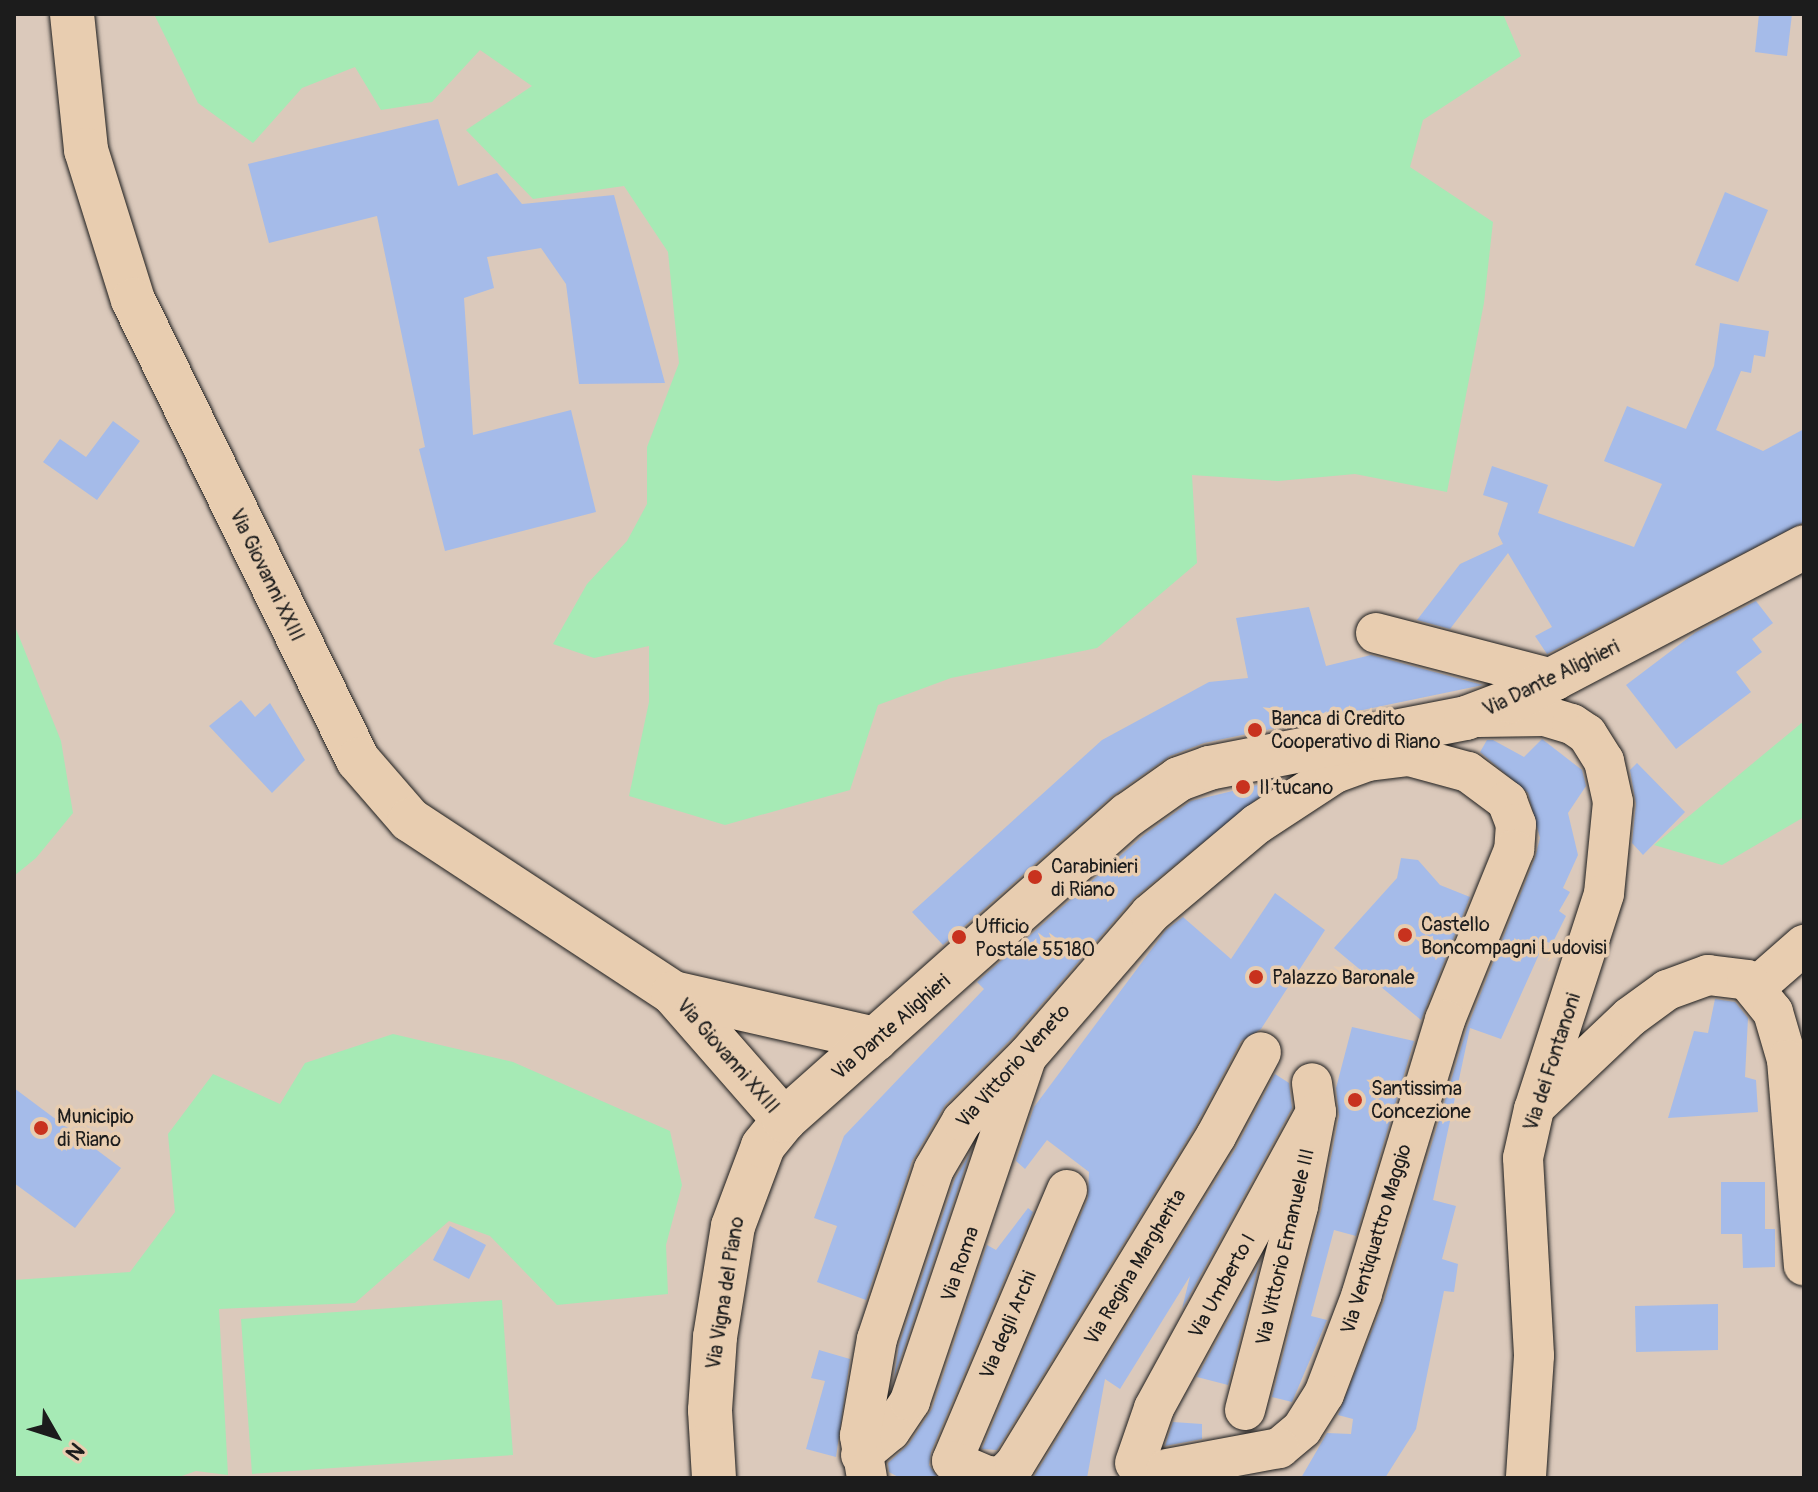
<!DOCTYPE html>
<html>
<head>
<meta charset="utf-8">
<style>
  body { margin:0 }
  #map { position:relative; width:1818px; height:1492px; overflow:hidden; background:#dbc9bb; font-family:Pangolin,sans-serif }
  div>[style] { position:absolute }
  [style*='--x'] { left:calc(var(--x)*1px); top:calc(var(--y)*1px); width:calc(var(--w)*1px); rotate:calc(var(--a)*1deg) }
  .green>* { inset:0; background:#a6eab5 }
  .building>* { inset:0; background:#a5bbe9 }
  .roads { filter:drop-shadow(0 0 2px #1c1c1c) drop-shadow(0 0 2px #1c1c1c) }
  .street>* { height:40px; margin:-20px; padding:0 20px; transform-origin:20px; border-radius:20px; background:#e8cdb0 }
  .secondary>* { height:44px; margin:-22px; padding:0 22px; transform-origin:22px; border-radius:22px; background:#e8cdb0 }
  .dots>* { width:22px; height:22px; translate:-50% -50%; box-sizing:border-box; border:4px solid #e8cdb0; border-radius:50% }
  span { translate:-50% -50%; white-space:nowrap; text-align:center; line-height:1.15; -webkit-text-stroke:7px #e8cdb0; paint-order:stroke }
  .street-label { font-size:20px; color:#1c1c1c }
  .poi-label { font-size:20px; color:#1c1c1c }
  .left { translate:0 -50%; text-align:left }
  .frame { position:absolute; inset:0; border:16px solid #1c1c1c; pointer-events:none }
  .north { position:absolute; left:16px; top:1396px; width:80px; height:80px; -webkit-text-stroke:6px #e8cdb0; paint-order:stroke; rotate:129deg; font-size:22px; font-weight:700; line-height:32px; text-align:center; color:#1c1c1c }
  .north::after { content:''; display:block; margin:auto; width:28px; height:36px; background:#1c1c1c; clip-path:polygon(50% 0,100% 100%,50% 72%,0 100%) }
</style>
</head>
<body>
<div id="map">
  <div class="green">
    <div style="clip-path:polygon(154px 14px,1503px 14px,1521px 56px,1423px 120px,1410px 167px,1493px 222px,1484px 303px,1447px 492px,1355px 474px,1278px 481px,1192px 475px,1197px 563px,1097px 648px,951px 678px,878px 705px,850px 790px,725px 825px,629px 796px,649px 702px,649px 646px,594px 658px,553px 644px,587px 584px,627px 541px,647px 504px,647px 447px,679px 363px,668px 252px,624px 186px,533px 199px,466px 130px,532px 86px,480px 50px,432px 102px,381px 110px,355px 67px,302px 88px,253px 143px,198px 103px)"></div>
    <div style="clip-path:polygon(14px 624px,61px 741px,73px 813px,36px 858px,14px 876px)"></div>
    <div style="clip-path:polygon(1804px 721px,1804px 817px,1722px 865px,1654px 845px)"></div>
    <div style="clip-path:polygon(393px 1034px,513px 1062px,670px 1131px,682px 1185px,666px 1245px,668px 1294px,557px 1305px,490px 1236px,449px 1221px,355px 1303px,219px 1309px,228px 1475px,196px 1471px,176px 1478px,14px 1478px,14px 1280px,130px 1272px,175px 1212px,168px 1134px,213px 1074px,280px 1104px,305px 1063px)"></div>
    <div style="clip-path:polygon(502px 1300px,513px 1455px,252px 1474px,241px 1319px)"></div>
  </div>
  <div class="building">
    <div style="clip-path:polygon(1759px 14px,1792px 14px,1787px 56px,1755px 52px)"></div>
    <div style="clip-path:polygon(438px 119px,458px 186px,497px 173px,522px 204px,614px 195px,665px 383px,579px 384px,566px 284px,541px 248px,487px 257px,494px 288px,464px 298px,473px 435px,571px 410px,596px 512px,445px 551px,419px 449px,425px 447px,377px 216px,269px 243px,248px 164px)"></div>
    <div style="clip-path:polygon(1725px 192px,1768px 210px,1738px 282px,1695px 265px)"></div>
    <div style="clip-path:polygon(1720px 323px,1769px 331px,1765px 357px,1754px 355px,1751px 373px,1741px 371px,1716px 430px,1763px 451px,1804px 429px,1804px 522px,1547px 654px,1535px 636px,1552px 627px,1508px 553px,1450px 629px,1417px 620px,1460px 564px,1503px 544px,1498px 534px,1508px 503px,1483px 495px,1492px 466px,1548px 485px,1538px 513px,1634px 547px,1662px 484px,1604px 461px,1627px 406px,1686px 429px,1714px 366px)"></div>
    <div style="clip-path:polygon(113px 421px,140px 441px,97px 500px,43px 462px,60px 439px,86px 457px)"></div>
    <div style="clip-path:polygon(1756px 601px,1773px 623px,1752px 639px,1762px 652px,1736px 672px,1751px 692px,1676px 749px,1626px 685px,1696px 632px)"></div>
    <div style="clip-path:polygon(1309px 607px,1326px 666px,1371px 655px,1483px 685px,1204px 743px,1170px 756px,1112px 796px,943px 945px,912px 912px,1102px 740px,1209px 682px,1248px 678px,1236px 618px)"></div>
    <div style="clip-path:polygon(241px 700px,255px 717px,270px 703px,305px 760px,272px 793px,209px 726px)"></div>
    <div style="clip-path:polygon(1542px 739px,1582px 770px,1586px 786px,1568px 813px,1578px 855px,1563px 888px,1570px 892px,1559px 911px,1566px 916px,1552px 944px,1545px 941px,1501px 1039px,1470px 1028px,1433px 1200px,1456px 1206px,1442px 1259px,1458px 1264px,1454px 1292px,1444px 1291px,1416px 1429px,1385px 1478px,1301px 1478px,1327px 1433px,1351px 1434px,1353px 1419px,1338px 1415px,1384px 1301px,1467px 1028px,1535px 858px,1540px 838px,1528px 793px,1480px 752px,1487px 740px,1493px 740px,1524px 757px)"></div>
    <div style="clip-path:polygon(1637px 763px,1685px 812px,1643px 855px,1632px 843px,1636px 804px,1630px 770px)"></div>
    <div style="clip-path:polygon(1282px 779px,1135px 897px,1011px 1039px,945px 1105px,912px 1161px,866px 1300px,817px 1282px,837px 1226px,814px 1218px,844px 1136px,984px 989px,977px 982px,1144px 835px,1191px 801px)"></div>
    <div style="clip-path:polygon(1401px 858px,1418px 860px,1440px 885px,1470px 897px,1421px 1020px,1334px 948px,1397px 878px)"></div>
    <div style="clip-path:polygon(1275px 893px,1325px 930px,1261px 1029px,1241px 1041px,1196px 1125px,997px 1450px,982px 1449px,1088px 1198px,1089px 1172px,1047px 1140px,1025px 1169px,1016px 1161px,1034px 1107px,1166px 930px,1183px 917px,1231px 959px)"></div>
    <div style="clip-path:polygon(1715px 999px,1735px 1002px,1748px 1018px,1745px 1077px,1756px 1080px,1758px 1112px,1668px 1118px,1694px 1031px,1708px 1033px)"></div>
    <div style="clip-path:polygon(1352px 1027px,1414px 1041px,1356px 1236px,1334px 1230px,1311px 1316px,1327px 1320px,1292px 1402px,1272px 1397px,1321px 1210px,1339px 1116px,1336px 1088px)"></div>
    <div style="clip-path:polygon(1275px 1074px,1289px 1083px,1292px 1108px,1182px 1309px,1190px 1276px,1120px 1389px,1105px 1379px,1087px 1478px,1033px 1478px,1236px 1148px)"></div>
    <div style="clip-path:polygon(14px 1088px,121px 1168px,75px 1228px,14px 1183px)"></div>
    <div style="clip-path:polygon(970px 1153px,894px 1378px,899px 1345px,955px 1179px)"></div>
    <div style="clip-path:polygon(1721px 1182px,1765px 1182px,1765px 1229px,1775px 1229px,1775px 1267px,1743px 1268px,1742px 1234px,1721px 1234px)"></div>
    <div style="clip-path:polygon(1028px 1208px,1033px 1212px,931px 1452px,929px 1465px,938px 1478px,900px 1478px,889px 1472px,888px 1463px,909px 1444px,932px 1409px,987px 1245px,996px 1250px)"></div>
    <div style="clip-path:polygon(450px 1226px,486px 1245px,469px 1279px,433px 1260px)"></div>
    <div style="clip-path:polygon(1259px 1264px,1228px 1385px,1197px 1377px)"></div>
    <div style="clip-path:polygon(1718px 1304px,1718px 1350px,1636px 1352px,1635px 1306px)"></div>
    <div style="clip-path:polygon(819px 1350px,850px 1359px,836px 1457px,806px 1449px,825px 1381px,811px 1378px)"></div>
    <div style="clip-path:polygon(1173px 1422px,1202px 1424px,1202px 1439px,1165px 1446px)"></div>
  </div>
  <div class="roads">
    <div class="street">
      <div style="--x:1376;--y:633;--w:186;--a:14.6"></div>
      <div style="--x:1478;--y:717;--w:67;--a:-0.9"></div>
      <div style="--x:1545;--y:716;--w:28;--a:17"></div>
      <div style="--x:1572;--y:724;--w:18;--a:34"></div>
      <div style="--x:1587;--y:734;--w:32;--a:58"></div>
      <div style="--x:1604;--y:761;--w:42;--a:77.6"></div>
      <div style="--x:1613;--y:802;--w:92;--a:95.6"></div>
      <div style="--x:1604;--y:894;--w:226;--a:108"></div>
      <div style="--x:1534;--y:1109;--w:50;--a:102.7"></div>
      <div style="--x:1523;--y:1158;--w:198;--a:86.8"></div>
      <div style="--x:1534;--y:1356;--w:122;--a:93.8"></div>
      <div style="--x:1756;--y:987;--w:64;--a:-41.2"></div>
      <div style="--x:1539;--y:1103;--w:125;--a:-43.4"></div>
      <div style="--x:1630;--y:1017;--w:46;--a:-36.1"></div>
      <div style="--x:1667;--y:990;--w:44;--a:-20.1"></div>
      <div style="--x:1708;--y:975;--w:39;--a:7"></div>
      <div style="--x:1747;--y:980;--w:41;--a:50.9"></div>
      <div style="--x:1773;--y:1012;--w:50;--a:73.7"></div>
      <div style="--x:1787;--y:1060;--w:206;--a:85.3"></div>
      <div style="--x:1067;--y:1190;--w:294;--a:113"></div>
      <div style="--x:952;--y:1461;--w:38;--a:23"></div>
      <div style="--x:987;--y:1476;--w:15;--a:4"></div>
      <div style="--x:1002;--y:1477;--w:18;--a:-45"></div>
      <div style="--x:1015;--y:1464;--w:385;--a:-58.5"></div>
      <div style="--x:1216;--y:1136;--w:95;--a:-61.8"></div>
      <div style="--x:1245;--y:1410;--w:211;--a:-75.4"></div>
      <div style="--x:1298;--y:1206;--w:96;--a:-79.2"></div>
      <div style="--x:1316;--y:1112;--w:29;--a:-98"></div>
      <div style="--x:861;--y:1455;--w:38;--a:-40"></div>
      <div style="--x:890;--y:1431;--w:36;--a:-56"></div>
      <div style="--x:910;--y:1401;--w:358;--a:-71.3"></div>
      <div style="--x:1135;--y:1463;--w:58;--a:-70.9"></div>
      <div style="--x:1154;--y:1408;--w:337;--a:-61.3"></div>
      <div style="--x:867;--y:1478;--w:43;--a:-99.5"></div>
      <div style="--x:860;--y:1436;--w:98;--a:-80.1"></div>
      <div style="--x:877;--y:1339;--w:179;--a:-71.5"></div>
      <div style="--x:934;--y:1169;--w:56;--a:-59.7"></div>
      <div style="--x:962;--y:1121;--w:93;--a:-45"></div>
      <div style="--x:1028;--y:1055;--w:186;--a:-49.1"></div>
      <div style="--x:1150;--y:914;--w:140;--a:-40.1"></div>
      <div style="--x:1257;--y:824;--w:93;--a:-33.2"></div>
      <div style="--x:1335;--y:773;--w:35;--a:-20"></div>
      <div style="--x:1368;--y:761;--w:41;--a:-7"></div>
      <div style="--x:1409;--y:756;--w:61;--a:15.2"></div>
      <div style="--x:1468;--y:772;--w:49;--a:36.6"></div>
      <div style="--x:1507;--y:801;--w:25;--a:69"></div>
      <div style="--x:1516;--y:824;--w:26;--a:94"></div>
      <div style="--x:1514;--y:850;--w:183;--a:112.1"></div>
      <div style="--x:1445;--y:1020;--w:286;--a:106.9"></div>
      <div style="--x:1362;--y:1294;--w:107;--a:110.8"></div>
      <div style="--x:1324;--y:1394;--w:41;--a:122.2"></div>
      <div style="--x:1302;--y:1429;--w:30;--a:140"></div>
      <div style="--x:1279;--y:1448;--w:114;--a:169.4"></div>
    </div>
    <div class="secondary">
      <div style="--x:72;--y:14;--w:137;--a:84.1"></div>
      <div style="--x:86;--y:150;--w:157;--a:72.6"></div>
      <div style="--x:133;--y:300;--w:512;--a:63.94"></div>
      <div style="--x:358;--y:760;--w:79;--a:49.1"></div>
      <div style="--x:410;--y:820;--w:315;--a:33.3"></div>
      <div style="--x:673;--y:993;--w:169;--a:48.8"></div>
      <div style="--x:673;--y:993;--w:208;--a:12.8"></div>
      <div style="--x:714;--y:1478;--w:68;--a:-93.4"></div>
      <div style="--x:710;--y:1410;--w:73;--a:-86.1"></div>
      <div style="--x:715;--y:1337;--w:112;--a:-80.8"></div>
      <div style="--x:733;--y:1226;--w:85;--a:-69.4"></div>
      <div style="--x:763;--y:1146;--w:33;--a:-51"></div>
      <div style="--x:784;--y:1120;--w:460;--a:-41.6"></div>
      <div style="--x:1128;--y:815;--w:62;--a:-35.2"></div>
      <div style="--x:1179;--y:779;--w:32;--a:-20"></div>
      <div style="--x:1209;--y:768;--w:262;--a:-11"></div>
      <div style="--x:1466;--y:718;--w:48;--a:-20.7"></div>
      <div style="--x:1511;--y:701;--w:331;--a:-27.7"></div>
    </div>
  </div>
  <div class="dots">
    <div style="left:1255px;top:730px;background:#c8321e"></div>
    <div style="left:1243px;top:787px;background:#c8321e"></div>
    <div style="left:1035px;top:877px;background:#c8321e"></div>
    <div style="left:1405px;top:935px;background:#c8321e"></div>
    <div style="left:959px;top:937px;background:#c8321e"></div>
    <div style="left:1256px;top:977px;background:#c8321e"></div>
    <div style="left:1355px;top:1100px;background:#c8321e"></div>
    <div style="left:41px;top:1128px;background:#c8321e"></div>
  </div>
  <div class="street-label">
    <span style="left:267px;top:575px;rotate:64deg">Via Giovanni XXIII</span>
    <span style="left:1551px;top:678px;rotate:-26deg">Via Dante Alighieri</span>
    <span style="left:891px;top:1027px;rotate:-41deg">Via Dante Alighieri</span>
    <span style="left:728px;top:1056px;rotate:49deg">Via Giovanni XXIII</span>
    <span style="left:1552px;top:1062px;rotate:-72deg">Via dei Fontanoni</span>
    <span style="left:1013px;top:1066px;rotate:-48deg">Via Vittorio Veneto</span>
    <span style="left:1376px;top:1239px;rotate:-73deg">Via Ventiquattro Maggio</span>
    <span style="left:1285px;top:1247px;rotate:-77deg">Via Vittorio Emanuele III</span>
    <span style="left:960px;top:1264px;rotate:-71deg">Via Roma</span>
    <span style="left:1135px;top:1267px;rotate:-59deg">Via Regina Margherita</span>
    <span style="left:1222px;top:1286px;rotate:-61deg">Via Umberto I</span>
    <span style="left:725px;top:1293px;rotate:-81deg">Via Vigna del Piano</span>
    <span style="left:1008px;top:1325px;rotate:-67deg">Via degli Archi</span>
  </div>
  <div class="poi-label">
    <span class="left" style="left:1271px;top:730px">Banca di Credito<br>Cooperativo di Riano</span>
    <span class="left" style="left:1259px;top:787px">Il tucano</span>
    <span class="left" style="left:1051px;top:878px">Carabinieri<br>di Riano</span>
    <span class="left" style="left:1421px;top:936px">Castello<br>Boncompagni Ludovisi</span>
    <span class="left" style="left:975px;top:938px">Ufficio<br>Postale 55180</span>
    <span class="left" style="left:1272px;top:977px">Palazzo Baronale</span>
    <span class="left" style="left:1371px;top:1100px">Santissima<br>Concezione</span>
    <span class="left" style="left:57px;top:1128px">Municipio<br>di Riano</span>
  </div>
  <div class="frame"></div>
  <div class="north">N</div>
</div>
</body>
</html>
